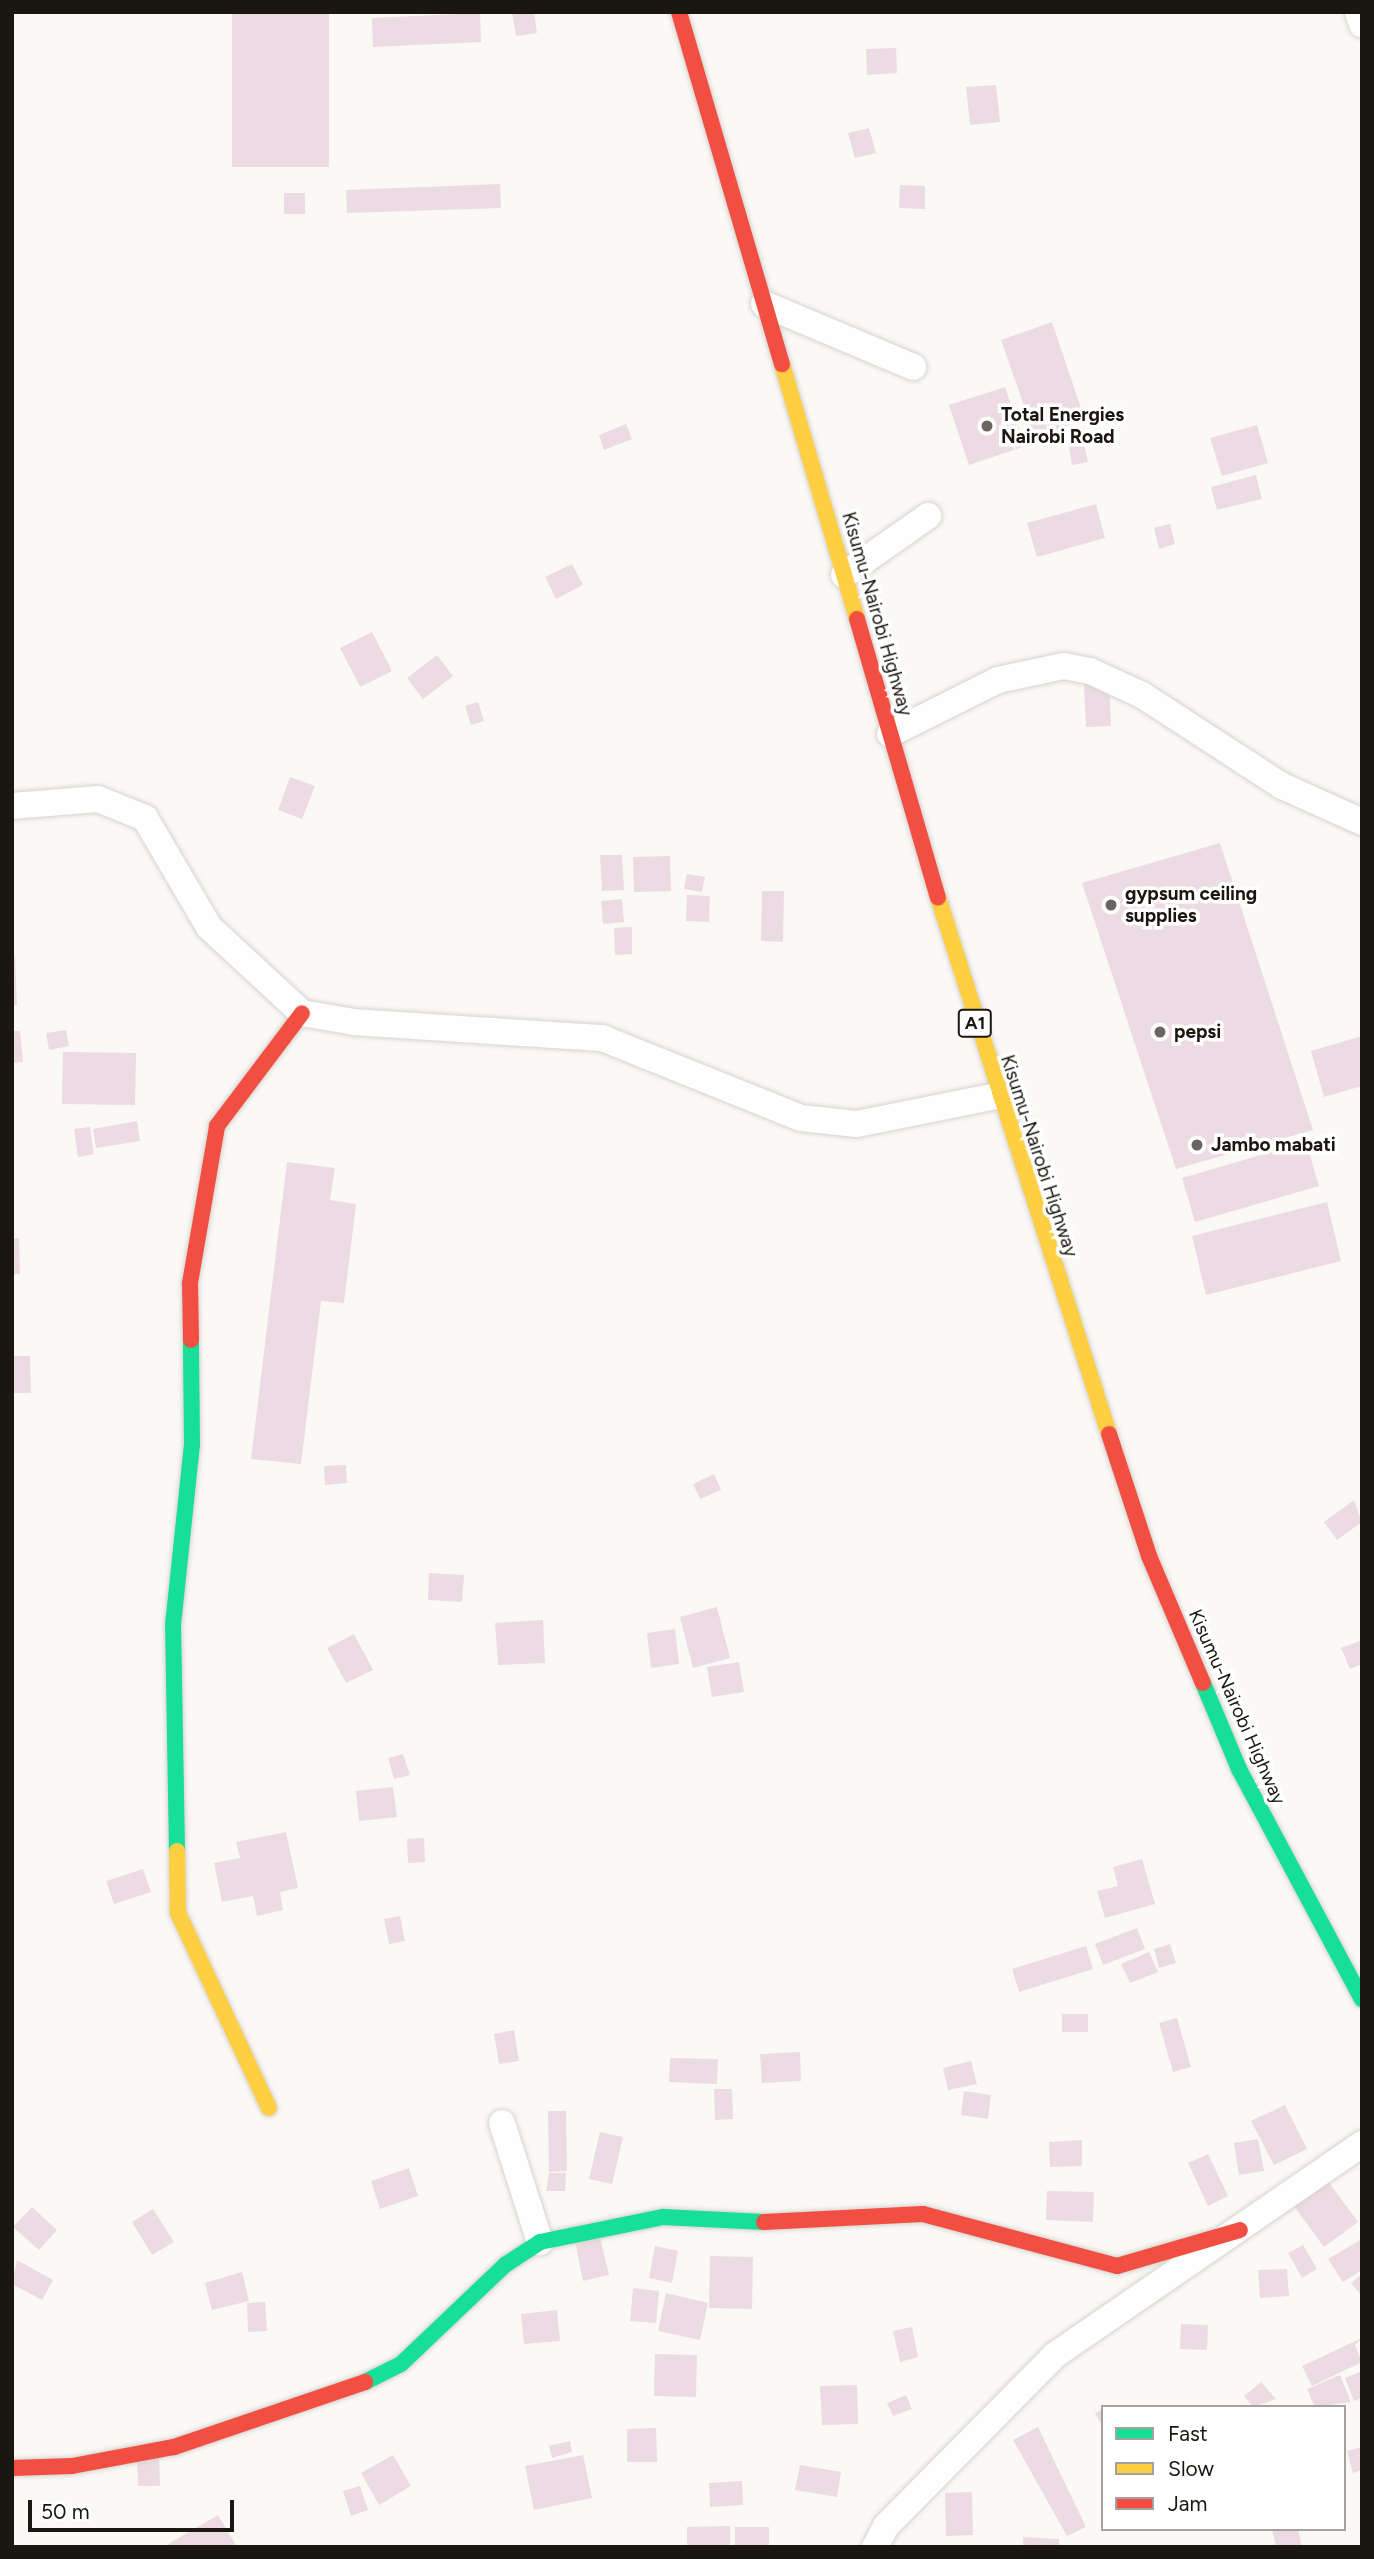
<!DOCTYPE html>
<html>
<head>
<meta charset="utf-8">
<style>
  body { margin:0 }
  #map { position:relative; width:1374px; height:2559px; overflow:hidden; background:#fbf9f6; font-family:Figtree,sans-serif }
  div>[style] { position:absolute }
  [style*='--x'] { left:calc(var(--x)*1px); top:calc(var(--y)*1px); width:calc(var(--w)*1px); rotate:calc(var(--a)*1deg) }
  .building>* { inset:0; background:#ecdbe2 }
  .roads { filter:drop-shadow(0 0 2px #d6d3ce) drop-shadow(0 0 2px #d6d3ce) }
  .street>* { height:26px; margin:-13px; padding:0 13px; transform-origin:13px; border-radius:13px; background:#fefefe }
  .fast>* { height:16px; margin:-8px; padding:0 8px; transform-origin:8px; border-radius:8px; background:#16e098 }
  .slow>* { height:16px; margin:-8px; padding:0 8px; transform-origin:8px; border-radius:8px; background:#ffcf43 }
  .jam>* { height:16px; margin:-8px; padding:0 8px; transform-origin:8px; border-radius:8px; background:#f24e42 }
  .dots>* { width:19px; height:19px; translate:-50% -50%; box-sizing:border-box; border:4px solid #fff; border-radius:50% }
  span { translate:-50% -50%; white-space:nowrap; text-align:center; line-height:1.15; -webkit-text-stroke:7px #fff; paint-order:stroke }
  .shield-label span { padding:2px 5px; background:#fff; border:2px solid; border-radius:5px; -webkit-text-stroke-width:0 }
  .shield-label { font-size:18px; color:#1a1610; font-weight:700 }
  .poi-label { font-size:19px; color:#1a1610; font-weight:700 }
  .left { translate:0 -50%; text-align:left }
  .street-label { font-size:19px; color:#1a1610 }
  .frame { position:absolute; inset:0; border:14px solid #1a1610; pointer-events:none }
  .legend { position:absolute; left:1101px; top:2405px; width:245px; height:126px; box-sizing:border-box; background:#fff; border:2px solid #a3a29f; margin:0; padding:9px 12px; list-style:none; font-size:21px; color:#1a1610 }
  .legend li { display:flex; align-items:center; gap:14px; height:35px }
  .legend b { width:35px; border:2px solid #a3a29f }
  .scale { position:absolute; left:28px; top:2500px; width:206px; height:32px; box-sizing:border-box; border:4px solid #1a1610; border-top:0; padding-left:9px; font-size:21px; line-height:24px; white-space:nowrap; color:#1a1610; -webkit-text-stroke:5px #fff; paint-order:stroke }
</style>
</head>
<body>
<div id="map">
  <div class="building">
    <div style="clip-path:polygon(232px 12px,329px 12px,329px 167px,232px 167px)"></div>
    <div style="clip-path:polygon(512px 12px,534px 12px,537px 33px,516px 36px)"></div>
    <div style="clip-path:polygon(480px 13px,481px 42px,373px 47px,372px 18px)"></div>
    <div style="clip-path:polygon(896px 48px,897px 73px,867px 75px,866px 49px)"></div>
    <div style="clip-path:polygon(996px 85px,1000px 122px,970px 125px,966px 87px)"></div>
    <div style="clip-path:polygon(869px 128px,876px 153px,855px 158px,848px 133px)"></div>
    <div style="clip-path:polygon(500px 184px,501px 208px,347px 213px,346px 190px)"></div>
    <div style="clip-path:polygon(900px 185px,925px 186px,925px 209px,899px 208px)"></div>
    <div style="clip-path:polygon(284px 193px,305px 193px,305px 214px,284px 214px)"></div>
    <div style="clip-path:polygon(1052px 322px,1085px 420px,1035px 437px,1001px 340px)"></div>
    <div style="clip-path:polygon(1005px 387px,1025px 446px,969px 465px,949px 405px)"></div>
    <div style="clip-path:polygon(626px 424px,632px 439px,604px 450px,599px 435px)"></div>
    <div style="clip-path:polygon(1257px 425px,1268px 463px,1222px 476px,1210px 438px)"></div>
    <div style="clip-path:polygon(1083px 438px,1088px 462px,1072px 465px,1068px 441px)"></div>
    <div style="clip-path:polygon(1256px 475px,1262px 499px,1217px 510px,1211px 487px)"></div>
    <div style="clip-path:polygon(1096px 504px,1105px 538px,1037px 557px,1027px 523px)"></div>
    <div style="clip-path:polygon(1170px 524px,1175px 544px,1159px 549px,1154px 528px)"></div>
    <div style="clip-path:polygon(572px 564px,583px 585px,556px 599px,545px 577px)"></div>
    <div style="clip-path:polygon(372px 632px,392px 671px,360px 687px,340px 648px)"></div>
    <div style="clip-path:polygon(437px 655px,453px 676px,423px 699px,407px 678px)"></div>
    <div style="clip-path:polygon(1109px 683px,1111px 726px,1086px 727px,1084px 684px)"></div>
    <div style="clip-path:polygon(478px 702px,484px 721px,471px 725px,465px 706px)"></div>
    <div style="clip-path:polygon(290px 777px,315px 786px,302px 819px,278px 810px)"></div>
    <div style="clip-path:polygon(1220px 843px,1313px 1130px,1176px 1169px,1082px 883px)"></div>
    <div style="clip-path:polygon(600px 855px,622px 855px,624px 890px,602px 891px)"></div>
    <div style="clip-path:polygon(670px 856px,671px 891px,634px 892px,633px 857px)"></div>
    <div style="clip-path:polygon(687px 874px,705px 877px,702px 892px,684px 889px)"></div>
    <div style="clip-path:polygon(762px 891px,784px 891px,783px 942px,761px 941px)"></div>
    <div style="clip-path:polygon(687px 895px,710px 896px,709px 922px,686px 921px)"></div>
    <div style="clip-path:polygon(622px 899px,624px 922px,603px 924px,601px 901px)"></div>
    <div style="clip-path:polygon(632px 927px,632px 954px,615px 955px,614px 928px)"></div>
    <div style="clip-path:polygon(12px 956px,15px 956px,17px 1005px,12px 1005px)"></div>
    <div style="clip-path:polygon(66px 1030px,69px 1046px,49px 1050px,46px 1033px)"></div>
    <div style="clip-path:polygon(12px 1031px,20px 1031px,23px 1062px,12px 1063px)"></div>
    <div style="clip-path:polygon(1362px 1036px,1362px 1086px,1324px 1097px,1311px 1051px)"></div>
    <div style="clip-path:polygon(63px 1052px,136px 1053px,135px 1105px,62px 1104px)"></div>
    <div style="clip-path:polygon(137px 1121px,140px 1141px,96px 1148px,93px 1129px)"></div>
    <div style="clip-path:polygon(90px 1127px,94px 1154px,78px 1157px,74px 1129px)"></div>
    <div style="clip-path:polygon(1306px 1142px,1319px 1186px,1195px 1222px,1182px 1178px)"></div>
    <div style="clip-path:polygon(287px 1162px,335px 1168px,330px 1200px,356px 1204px,344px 1303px,321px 1301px,301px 1464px,251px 1459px)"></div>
    <div style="clip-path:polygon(1327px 1202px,1341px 1261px,1206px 1295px,1192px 1236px)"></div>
    <div style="clip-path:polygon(19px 1238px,20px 1274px,12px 1274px,12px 1239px)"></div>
    <div style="clip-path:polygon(12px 1356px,30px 1356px,31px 1393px,12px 1393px)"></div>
    <div style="clip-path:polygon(346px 1465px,347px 1483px,325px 1485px,324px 1466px)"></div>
    <div style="clip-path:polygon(714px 1474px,721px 1490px,700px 1499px,693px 1484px)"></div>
    <div style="clip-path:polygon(1354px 1500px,1362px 1522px,1337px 1540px,1324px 1522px)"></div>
    <div style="clip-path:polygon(429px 1573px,464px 1575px,462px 1602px,428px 1600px)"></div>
    <div style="clip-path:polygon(717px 1607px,730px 1658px,693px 1668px,680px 1617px)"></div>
    <div style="clip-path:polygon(543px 1620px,545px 1663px,498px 1665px,495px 1623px)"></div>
    <div style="clip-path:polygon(675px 1629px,679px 1664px,651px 1668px,647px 1633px)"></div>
    <div style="clip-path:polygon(354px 1634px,373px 1670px,346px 1683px,327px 1648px)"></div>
    <div style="clip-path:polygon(1360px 1641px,1362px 1664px,1350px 1669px,1341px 1648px)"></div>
    <div style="clip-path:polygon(739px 1662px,744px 1692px,712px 1697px,707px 1667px)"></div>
    <div style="clip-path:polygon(403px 1754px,410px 1775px,394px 1779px,388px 1758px)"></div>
    <div style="clip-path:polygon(393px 1787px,397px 1817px,359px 1821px,356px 1791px)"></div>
    <div style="clip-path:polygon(286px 1832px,298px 1888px,280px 1892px,283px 1910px,257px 1916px,253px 1896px,222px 1902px,214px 1863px,240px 1858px,236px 1842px)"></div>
    <div style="clip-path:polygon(424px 1838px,425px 1862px,408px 1863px,407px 1839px)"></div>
    <div style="clip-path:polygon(1142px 1859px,1155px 1904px,1105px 1918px,1097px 1891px,1118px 1886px,1113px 1867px)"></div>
    <div style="clip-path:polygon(143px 1869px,151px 1892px,114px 1904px,106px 1881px)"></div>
    <div style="clip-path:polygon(400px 1916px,405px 1941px,389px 1944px,384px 1919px)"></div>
    <div style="clip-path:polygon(1137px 1928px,1145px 1949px,1103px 1965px,1095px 1944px)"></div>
    <div style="clip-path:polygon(1170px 1944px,1176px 1963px,1159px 1968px,1154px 1949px)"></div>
    <div style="clip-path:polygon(1086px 1946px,1093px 1969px,1019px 1992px,1012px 1969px)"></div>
    <div style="clip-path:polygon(1149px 1952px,1158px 1972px,1130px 1983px,1121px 1964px)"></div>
    <div style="clip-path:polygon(1062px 2014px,1088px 2014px,1088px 2032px,1062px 2032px)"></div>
    <div style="clip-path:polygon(1177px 2018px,1191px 2067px,1173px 2072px,1159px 2023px)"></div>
    <div style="clip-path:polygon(514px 2030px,519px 2061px,499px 2064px,494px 2034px)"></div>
    <div style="clip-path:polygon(800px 2052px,801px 2081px,762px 2083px,760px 2054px)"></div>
    <div style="clip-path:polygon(670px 2058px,718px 2059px,717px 2084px,669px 2082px)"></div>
    <div style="clip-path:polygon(971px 2061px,977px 2084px,948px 2090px,943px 2068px)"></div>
    <div style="clip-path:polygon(714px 2089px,732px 2089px,733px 2119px,715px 2120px)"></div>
    <div style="clip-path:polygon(964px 2091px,991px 2095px,988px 2119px,961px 2115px)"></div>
    <div style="clip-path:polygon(1285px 2105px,1307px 2149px,1274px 2165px,1251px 2121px)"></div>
    <div style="clip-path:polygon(548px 2111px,566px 2111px,567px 2171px,549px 2172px)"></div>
    <div style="clip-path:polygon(600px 2132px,623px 2137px,612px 2184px,589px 2179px)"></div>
    <div style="clip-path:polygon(1258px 2139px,1264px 2171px,1239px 2175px,1234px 2143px)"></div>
    <div style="clip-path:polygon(1082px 2140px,1082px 2166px,1050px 2167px,1049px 2142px)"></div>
    <div style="clip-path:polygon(1208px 2154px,1228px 2196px,1208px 2206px,1188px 2163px)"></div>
    <div style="clip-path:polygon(409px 2168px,418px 2196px,380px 2209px,371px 2181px)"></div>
    <div style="clip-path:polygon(549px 2173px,566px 2173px,565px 2191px,546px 2191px)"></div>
    <div style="clip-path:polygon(1327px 2180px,1358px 2222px,1324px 2247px,1293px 2205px)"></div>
    <div style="clip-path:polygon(1047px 2191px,1094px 2192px,1093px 2222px,1046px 2220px)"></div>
    <div style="clip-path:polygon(32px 2207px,57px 2230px,39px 2250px,13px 2227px)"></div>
    <div style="clip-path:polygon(153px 2209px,174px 2242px,152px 2255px,132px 2222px)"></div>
    <div style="clip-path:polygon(600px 2237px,609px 2275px,583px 2281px,575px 2242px)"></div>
    <div style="clip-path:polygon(1362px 2239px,1362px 2270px,1343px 2282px,1328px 2259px)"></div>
    <div style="clip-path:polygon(1303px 2245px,1317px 2269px,1302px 2278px,1288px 2253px)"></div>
    <div style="clip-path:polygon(655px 2246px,678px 2251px,672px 2283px,649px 2278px)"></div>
    <div style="clip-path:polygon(710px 2256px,753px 2257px,752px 2309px,709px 2308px)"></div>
    <div style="clip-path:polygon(17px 2260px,53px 2280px,42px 2300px,12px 2284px)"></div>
    <div style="clip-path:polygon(1287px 2269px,1289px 2296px,1260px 2298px,1258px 2270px)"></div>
    <div style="clip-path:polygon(242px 2272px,249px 2301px,212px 2310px,205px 2283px)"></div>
    <div style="clip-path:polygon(1362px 2274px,1362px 2296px,1351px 2283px)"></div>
    <div style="clip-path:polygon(633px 2288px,659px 2291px,656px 2323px,630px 2321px)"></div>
    <div style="clip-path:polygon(666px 2293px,708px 2303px,700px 2340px,658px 2331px)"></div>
    <div style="clip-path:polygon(265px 2302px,267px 2331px,248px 2332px,247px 2303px)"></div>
    <div style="clip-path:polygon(557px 2310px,560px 2341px,524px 2344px,521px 2314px)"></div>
    <div style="clip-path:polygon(1181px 2324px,1208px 2325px,1207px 2350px,1180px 2349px)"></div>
    <div style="clip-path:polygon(912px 2327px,918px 2357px,900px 2362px,893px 2331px)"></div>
    <div style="clip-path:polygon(1362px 2338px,1355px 2345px,1362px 2362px,1312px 2386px,1302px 2366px)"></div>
    <div style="clip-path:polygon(655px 2354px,697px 2355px,696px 2397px,654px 2396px)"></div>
    <div style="clip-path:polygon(1362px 2371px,1362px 2398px,1354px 2401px,1345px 2378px)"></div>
    <div style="clip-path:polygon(1340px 2375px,1351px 2402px,1315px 2407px,1307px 2389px)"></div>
    <div style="clip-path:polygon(1261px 2382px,1276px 2399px,1253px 2407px,1244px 2396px)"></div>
    <div style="clip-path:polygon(857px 2385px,858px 2424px,822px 2425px,820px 2386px)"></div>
    <div style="clip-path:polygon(906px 2395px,912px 2409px,893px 2416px,887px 2403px)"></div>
    <div style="clip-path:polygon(1103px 2409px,1103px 2427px,1095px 2413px)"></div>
    <div style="clip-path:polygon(1038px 2427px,1086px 2527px,1067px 2536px,1013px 2440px)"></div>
    <div style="clip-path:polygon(656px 2428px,657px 2462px,627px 2462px,627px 2429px)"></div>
    <div style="clip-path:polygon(570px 2441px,572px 2452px,552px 2458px,549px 2446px)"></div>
    <div style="clip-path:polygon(1362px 2447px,1362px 2470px,1353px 2473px,1347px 2451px)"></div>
    <div style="clip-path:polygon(393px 2455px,411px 2486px,379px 2505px,361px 2473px)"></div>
    <div style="clip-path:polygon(583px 2455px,592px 2498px,534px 2510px,525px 2466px)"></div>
    <div style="clip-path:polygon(159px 2457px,160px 2486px,138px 2486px,137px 2458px)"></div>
    <div style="clip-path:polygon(800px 2465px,841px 2472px,837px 2497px,795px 2490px)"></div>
    <div style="clip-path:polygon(742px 2481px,743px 2505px,710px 2507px,709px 2483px)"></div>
    <div style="clip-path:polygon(360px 2486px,368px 2510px,351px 2516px,343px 2491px)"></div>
    <div style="clip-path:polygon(972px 2492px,973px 2535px,946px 2536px,945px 2493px)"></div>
    <div style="clip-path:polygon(218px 2515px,237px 2547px,163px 2547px)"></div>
    <div style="clip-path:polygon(730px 2526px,730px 2547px,687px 2547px,687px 2527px)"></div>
    <div style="clip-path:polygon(735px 2527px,769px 2527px,769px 2547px,735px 2547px)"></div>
    <div style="clip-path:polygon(1272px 2529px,1298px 2529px,1302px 2547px,1276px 2547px)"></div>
    <div style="clip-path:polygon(1023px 2537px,1059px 2539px,1059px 2547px,1023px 2547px)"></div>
  </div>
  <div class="roads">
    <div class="street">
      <div style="--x:1358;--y:12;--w:13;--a:72"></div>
      <div style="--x:764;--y:304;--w:162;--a:22.9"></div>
      <div style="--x:844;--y:575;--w:103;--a:-35.1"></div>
      <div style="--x:890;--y:734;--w:121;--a:-26.6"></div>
      <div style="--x:998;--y:680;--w:67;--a:-12"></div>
      <div style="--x:1064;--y:666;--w:26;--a:11"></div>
      <div style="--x:1090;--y:671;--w:57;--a:24.8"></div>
      <div style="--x:1142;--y:695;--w:167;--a:33"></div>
      <div style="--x:1282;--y:786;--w:88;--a:24.2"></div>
      <div style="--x:12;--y:806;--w:86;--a:-4.7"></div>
      <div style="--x:98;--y:799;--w:51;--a:22"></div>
      <div style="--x:145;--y:818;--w:126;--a:59.6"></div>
      <div style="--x:209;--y:927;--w:127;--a:42.8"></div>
      <div style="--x:302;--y:1013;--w:53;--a:9.8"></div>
      <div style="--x:354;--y:1022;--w:249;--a:3.7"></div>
      <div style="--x:602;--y:1038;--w:214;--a:21.9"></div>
      <div style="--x:801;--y:1118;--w:56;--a:6.1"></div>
      <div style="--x:857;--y:1124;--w:142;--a:-11.4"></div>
      <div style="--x:502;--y:2123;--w:125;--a:72.3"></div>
      <div style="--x:875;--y:2547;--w:24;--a:-62"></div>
      <div style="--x:886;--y:2526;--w:240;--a:-45.3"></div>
      <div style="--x:1055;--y:2355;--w:373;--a:-34.5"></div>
    </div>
    <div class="fast">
      <div style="--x:1203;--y:1683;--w:93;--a:67.3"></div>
      <div style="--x:1239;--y:1769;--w:261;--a:61.9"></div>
      <div style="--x:177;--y:1851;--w:226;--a:-91"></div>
      <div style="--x:173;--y:1625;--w:182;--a:-84"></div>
      <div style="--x:192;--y:1444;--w:104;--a:-90.6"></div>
      <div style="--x:365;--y:2382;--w:40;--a:-26.6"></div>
      <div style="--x:401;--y:2364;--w:144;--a:-43.6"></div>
      <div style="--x:505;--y:2265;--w:42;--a:-33.3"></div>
      <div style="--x:540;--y:2242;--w:126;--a:-11.5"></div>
      <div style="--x:663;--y:2217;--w:101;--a:2.8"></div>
    </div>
    <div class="slow">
      <div style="--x:782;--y:364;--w:266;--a:73.6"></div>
      <div style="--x:938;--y:897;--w:564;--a:72.34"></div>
      <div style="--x:177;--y:1851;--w:62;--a:89.1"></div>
      <div style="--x:178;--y:1913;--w:215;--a:65"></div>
    </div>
    <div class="jam">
      <div style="--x:679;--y:12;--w:367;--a:73.7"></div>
      <div style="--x:857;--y:619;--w:290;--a:73.8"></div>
      <div style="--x:191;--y:1340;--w:57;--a:-91"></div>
      <div style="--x:190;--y:1283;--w:159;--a:-80.2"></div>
      <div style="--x:217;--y:1126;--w:141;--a:-53"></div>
      <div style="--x:1109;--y:1434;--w:128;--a:71.8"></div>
      <div style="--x:1149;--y:1556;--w:138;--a:67"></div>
      <div style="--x:764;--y:2222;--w:159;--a:-2.9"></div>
      <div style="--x:923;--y:2214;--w:201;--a:15"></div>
      <div style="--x:1117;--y:2266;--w:128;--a:-16.3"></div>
      <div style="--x:12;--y:2468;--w:60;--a:-1.9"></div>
      <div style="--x:72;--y:2466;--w:104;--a:-10.6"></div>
      <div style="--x:174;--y:2447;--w:202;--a:-18.8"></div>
    </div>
  </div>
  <div class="dots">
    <div style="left:987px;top:426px;background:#696560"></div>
    <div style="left:1111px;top:905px;background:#696560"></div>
    <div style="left:1160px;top:1032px;background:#696560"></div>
    <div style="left:1197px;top:1145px;background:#696560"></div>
  </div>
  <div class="shield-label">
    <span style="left:975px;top:1023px">A1</span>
  </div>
  <div class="poi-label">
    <span class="left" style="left:1001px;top:426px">Total Energies<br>Nairobi Road</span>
    <span class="left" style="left:1125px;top:905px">gypsum ceiling<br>supplies</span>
    <span class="left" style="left:1174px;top:1032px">pepsi</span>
    <span class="left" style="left:1211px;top:1145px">Jambo mabati</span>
  </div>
  <div class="street-label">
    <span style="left:877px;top:614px;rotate:74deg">Kisumu-Nairobi Highway</span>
    <span style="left:1039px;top:1156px;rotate:72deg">Kisumu-Nairobi Highway</span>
    <span style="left:1237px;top:1707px;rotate:66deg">Kisumu-Nairobi Highway</span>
  </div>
  <div class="frame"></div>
  <ul class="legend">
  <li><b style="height:9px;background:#16e098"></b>Fast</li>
  <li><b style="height:9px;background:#ffcf43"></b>Slow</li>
  <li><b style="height:9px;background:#f24e42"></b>Jam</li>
  </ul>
  <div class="scale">50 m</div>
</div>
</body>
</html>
